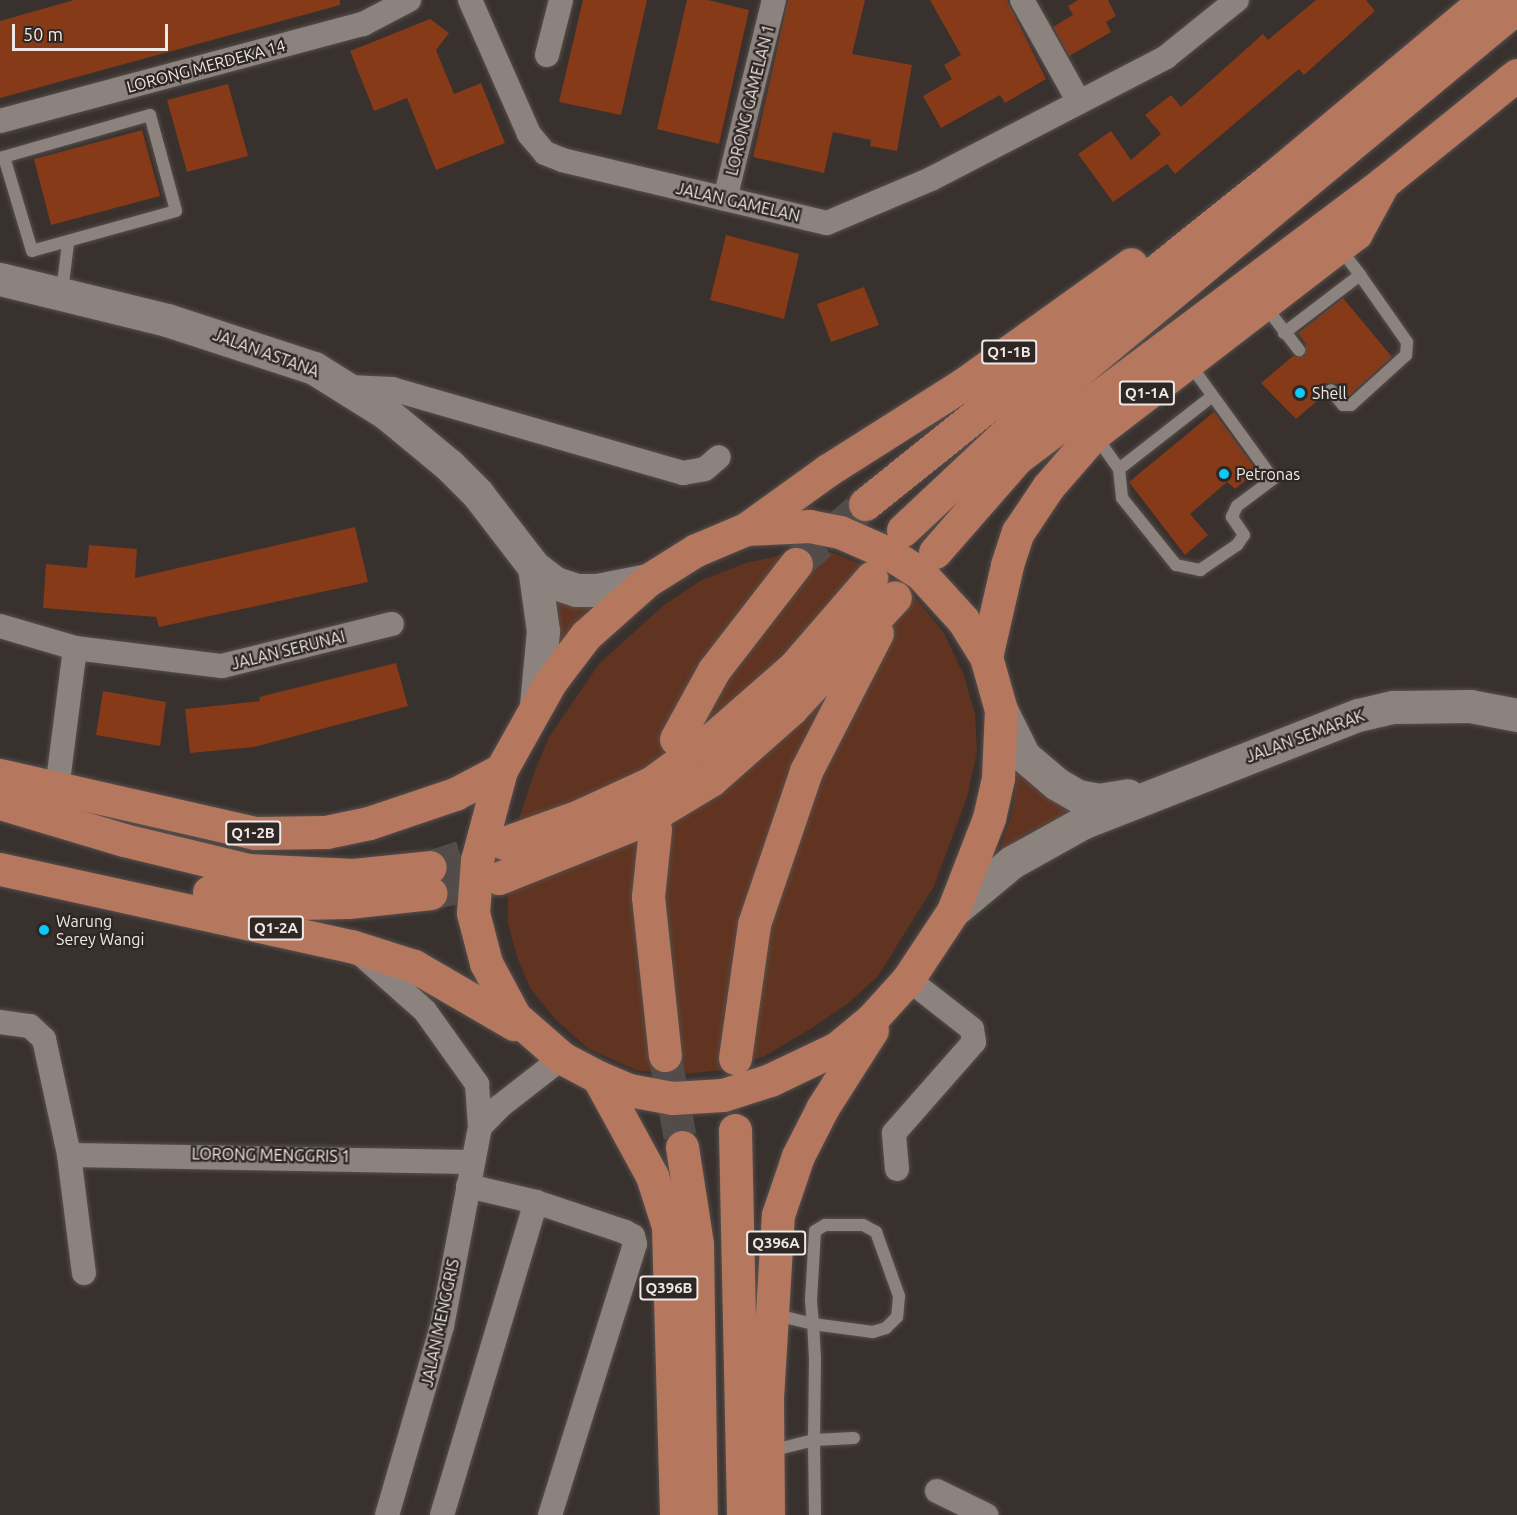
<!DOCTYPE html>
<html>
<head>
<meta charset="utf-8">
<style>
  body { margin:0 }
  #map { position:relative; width:1517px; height:1515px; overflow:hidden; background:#39312e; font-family:Ubuntu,sans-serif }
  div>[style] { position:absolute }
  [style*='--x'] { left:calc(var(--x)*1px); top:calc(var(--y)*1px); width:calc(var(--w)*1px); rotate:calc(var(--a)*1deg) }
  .green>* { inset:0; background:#613421 }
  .building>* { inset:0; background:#863a17 }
  .primary-tunnel>* { height:33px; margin-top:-16.5px; transform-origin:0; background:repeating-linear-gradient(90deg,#544c4a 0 33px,transparent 0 49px) }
  .roads { filter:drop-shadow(0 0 2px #564f4c) drop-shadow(0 0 2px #564f4c) }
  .service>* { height:12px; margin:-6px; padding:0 6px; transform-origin:6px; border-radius:6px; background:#8c837f }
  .minor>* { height:24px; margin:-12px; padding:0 12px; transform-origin:12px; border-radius:12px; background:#8c837f }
  .secondary>* { height:33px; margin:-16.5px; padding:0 16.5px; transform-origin:16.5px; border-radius:16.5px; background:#8c837f }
  .primary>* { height:33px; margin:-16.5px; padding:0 16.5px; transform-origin:16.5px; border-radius:16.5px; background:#b5785f }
  .dots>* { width:16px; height:16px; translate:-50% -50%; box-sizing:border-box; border:3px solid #2f2724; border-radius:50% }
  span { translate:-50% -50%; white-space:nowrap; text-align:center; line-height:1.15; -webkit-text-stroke:4.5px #2f2724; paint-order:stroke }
  .shield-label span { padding:2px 4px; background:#2f2724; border:2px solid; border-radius:4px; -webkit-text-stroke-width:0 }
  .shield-label { font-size:15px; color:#eee8e6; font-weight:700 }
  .street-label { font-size:16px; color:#eee8e6 }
  .poi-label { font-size:16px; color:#eee8e6 }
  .left { translate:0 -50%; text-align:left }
  .scale { position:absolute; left:12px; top:24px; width:156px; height:27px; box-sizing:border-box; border:3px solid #eee8e6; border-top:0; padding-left:8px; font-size:18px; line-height:21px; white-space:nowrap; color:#eee8e6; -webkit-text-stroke:4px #2f2724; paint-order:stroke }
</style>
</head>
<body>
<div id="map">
  <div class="green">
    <div style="clip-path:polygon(831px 552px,877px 571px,914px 596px,944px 633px,964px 676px,975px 715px,977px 752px,967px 797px,934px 886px,878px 976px,847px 1004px,810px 1029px,765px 1056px,723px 1070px,673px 1075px,636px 1070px,589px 1049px,556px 1020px,530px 988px,517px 957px,508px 923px,508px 853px,534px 773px,549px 737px,599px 664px,664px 605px,702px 580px,746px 563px,792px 553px)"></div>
    <div style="clip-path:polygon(551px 591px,596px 600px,557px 646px)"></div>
    <div style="clip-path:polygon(1019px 765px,1078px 809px,1029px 832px,998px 854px,1011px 817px)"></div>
  </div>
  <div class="building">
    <div style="clip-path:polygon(74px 0,340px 0,340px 5px,0 98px,0 21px)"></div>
    <div style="clip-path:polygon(583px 0,647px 0,621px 115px,559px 102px)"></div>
    <div style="clip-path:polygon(687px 0,708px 0,749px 10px,719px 144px,657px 129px)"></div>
    <div style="clip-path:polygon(788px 0,865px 0,852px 54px,912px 65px,897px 151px,870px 146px,871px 140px,833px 132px,824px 173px,753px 157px)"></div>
    <div style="clip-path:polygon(930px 0,1007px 0,1046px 79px,1005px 103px,1000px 95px,941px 128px,923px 96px,952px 79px,944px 65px,961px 55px)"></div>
    <div style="clip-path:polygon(1078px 0,1108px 0,1116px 16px,1106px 22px,1111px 32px,1069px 56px,1053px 27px,1073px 15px,1068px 6px)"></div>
    <div style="clip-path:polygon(1316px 0,1366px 0,1375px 11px,1304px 75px,1299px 69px,1175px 174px,1167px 164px,1113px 202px,1078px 154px,1111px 131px,1131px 160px,1161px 134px,1145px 115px,1171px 95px,1181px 107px,1263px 34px,1268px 40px)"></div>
    <div style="clip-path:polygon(430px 19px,449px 33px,436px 50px,454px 94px,481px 83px,505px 143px,436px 170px,407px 98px,374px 111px,350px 51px)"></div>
    <div style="clip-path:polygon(228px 84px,248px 156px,187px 172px,167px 100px)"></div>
    <div style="clip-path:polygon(142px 130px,160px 196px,51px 225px,34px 159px)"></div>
    <div style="clip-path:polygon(726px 235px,799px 254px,784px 319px,710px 300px)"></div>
    <div style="clip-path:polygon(864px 287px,879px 325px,831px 342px,817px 304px)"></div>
    <div style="clip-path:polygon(1343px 298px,1392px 357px,1349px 396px,1338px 384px,1326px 383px,1324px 395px,1296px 419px,1261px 383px,1293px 356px,1304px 356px,1306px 344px,1298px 333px)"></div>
    <div style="clip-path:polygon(1214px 412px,1257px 471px,1235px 489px,1227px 482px,1190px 514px,1208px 535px,1185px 555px,1129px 482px)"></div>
    <div style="clip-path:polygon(355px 527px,368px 582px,159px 627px,156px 617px,43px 608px,46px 564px,87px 568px,89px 545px,137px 549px,135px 578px)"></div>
    <div style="clip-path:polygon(396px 663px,408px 706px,254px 747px,190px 753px,185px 709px,260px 701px,259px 697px)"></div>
    <div style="clip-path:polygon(103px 691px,166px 702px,160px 746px,96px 735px)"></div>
  </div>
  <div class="primary-tunnel">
    <div style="--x:796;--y:564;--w:91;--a:-41"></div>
    <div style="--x:430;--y:867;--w:77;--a:-18.2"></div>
    <div style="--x:431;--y:893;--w:70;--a:-12.4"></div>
    <div style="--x:665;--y:1055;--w:94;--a:79.5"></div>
  </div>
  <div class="roads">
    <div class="service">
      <div style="--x:0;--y:158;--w:156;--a:-16"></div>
      <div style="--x:150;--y:115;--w:99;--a:74.8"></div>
      <div style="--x:176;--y:211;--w:149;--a:164.5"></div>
      <div style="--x:32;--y:251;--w:98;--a:-106.6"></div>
      <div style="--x:1339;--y:247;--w:35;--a:53"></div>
      <div style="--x:62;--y:292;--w:49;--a:-83"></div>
      <div style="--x:1265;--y:306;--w:56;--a:52.3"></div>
      <div style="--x:1284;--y:333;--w:96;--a:-37.3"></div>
      <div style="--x:1360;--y:275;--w:82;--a:55"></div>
      <div style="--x:1407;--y:342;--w:13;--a:94"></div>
      <div style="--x:1406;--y:355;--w:74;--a:137.7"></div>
      <div style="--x:1351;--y:405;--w:8;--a:180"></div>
      <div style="--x:1343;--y:405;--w:19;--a:-129"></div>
      <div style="--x:1095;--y:435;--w:42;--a:54.8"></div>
      <div style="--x:1119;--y:469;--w:29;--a:84"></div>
      <div style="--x:1122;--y:498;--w:86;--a:51.1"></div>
      <div style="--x:1176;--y:565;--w:25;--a:12"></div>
      <div style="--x:1200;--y:570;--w:45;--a:-34"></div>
      <div style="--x:1237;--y:545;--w:12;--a:-55"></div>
      <div style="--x:1244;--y:535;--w:22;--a:-124"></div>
      <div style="--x:1232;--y:517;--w:12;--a:-66"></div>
      <div style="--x:1237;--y:506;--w:45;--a:-36.9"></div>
      <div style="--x:1273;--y:479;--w:143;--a:-125.9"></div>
      <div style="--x:1119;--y:469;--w:117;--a:-38"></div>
      <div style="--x:770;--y:1451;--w:45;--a:-14"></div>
      <div style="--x:814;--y:1440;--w:81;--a:-89.3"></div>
      <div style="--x:815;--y:1359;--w:35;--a:-93"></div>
      <div style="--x:813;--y:1324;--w:24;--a:-95"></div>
      <div style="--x:811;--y:1300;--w:69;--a:-86.7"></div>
      <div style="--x:815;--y:1231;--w:12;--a:-31"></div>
      <div style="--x:825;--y:1225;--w:38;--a:0"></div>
      <div style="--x:863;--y:1225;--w:15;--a:28"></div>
      <div style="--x:876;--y:1232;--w:68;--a:70.2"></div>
      <div style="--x:899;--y:1296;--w:21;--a:95"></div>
      <div style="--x:897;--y:1317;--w:16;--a:135"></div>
      <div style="--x:886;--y:1328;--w:14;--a:163"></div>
      <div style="--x:873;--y:1332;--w:61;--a:-172.4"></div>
      <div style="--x:813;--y:1324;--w:41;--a:-166"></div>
      <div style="--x:815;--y:1515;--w:75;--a:-90.8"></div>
      <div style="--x:814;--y:1440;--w:40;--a:-2.9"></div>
    </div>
    <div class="minor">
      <div style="--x:470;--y:0;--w:146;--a:66.2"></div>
      <div style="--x:529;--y:134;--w:25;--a:50"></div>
      <div style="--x:545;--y:153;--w:18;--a:22"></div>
      <div style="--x:562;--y:160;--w:272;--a:13.4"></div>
      <div style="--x:827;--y:223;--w:113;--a:-22.9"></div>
      <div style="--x:931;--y:179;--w:265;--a:-27.4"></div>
      <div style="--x:1166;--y:57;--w:91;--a:-38.8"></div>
      <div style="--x:1022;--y:0;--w:117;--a:60.8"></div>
      <div style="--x:547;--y:55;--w:57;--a:-75.7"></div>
      <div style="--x:0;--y:121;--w:376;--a:-15"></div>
      <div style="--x:363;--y:24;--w:52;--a:-27.6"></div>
      <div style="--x:725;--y:199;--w:205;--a:-76.2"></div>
      <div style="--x:349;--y:387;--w:43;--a:2.7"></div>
      <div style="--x:392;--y:389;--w:303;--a:16.1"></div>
      <div style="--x:683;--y:473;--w:22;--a:-10"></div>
      <div style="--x:705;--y:469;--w:18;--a:-41"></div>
      <div style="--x:0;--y:626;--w:78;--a:16.3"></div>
      <div style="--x:75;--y:648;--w:148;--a:7"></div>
      <div style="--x:222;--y:666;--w:175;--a:-13.9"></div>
      <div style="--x:57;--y:789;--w:142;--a:-82.7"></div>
      <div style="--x:362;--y:955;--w:84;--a:41.6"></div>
      <div style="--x:425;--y:1011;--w:90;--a:54.5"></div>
      <div style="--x:477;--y:1084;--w:43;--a:86"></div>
      <div style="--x:480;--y:1127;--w:203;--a:100.8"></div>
      <div style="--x:442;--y:1326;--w:197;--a:106.2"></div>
      <div style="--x:0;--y:1022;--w:30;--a:8"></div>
      <div style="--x:30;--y:1026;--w:19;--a:43"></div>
      <div style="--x:44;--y:1039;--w:119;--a:77.8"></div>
      <div style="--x:69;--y:1155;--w:119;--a:82.8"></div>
      <div style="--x:480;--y:1127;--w:28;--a:-46"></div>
      <div style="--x:499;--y:1107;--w:80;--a:-37.9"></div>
      <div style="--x:69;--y:1155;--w:403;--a:1"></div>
      <div style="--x:897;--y:1169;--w:36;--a:-95"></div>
      <div style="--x:894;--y:1133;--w:121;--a:-48.7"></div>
      <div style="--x:974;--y:1042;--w:13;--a:-99"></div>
      <div style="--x:972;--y:1029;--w:81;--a:-142"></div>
      <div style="--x:468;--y:1186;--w:70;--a:13.2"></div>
      <div style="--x:536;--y:1202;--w:94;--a:18.6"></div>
      <div style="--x:625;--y:1232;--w:9;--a:27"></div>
      <div style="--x:633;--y:1236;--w:8;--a:76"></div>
      <div style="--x:635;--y:1244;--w:284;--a:107.4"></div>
      <div style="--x:937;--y:1491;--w:55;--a:26.1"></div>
      <div style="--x:442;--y:1515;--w:327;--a:-73.3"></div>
    </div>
    <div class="secondary">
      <div style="--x:0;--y:279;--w:172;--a:13.8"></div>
      <div style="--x:167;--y:320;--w:155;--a:18.1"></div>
      <div style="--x:314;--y:368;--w:85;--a:32"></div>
      <div style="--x:386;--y:413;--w:82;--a:39.5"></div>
      <div style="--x:449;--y:465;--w:40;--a:45"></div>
      <div style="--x:477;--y:493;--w:93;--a:52.4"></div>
      <div style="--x:534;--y:567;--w:26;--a:37"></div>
      <div style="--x:555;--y:583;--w:22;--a:18"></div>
      <div style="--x:576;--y:590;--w:21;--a:0"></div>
      <div style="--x:597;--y:590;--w:52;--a:-11.1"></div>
      <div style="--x:534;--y:567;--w:65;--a:82"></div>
      <div style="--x:543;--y:631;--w:74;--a:95.4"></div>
      <div style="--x:1001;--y:710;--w:51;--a:63.4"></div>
      <div style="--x:1024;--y:756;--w:43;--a:40.3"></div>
      <div style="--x:1057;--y:784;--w:24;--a:30"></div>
      <div style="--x:1078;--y:796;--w:20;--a:11"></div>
      <div style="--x:1098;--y:800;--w:30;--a:-9"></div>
      <div style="--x:953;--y:911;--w:77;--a:-39.7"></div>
      <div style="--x:1012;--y:862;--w:80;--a:-29.1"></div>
      <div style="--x:1082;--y:823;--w:296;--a:-21.4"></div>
      <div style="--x:1358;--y:715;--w:37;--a:-13"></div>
      <div style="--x:1394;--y:707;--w:76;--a:-0.8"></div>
      <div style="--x:1470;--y:706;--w:48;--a:10.8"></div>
    </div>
    <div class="primary">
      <div style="--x:865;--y:504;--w:523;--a:-38.71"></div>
      <div style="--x:1273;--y:177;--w:276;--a:-39.9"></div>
      <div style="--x:746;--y:529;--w:101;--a:-35.7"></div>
      <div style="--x:828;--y:470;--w:162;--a:-32.4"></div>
      <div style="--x:965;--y:383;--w:204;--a:-35.6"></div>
      <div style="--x:903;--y:530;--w:175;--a:-43.2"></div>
      <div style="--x:1031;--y:410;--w:631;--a:-39.67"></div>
      <div style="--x:935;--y:552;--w:125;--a:-48.9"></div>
      <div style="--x:1017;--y:458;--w:458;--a:-36.9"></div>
      <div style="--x:1383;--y:183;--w:172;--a:-38.9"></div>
      <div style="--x:986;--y:657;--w:44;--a:-121.9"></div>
      <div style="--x:963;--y:620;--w:62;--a:-132.4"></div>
      <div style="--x:921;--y:574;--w:37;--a:-147"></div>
      <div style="--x:890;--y:554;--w:55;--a:-156.3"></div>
      <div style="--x:840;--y:532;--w:31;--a:-169"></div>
      <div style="--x:810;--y:526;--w:64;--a:177.3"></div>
      <div style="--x:746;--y:529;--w:54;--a:157.2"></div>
      <div style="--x:696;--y:550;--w:57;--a:148"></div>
      <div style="--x:648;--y:580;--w:83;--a:138.4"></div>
      <div style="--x:586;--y:635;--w:58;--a:127.3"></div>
      <div style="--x:551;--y:681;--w:102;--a:119.3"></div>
      <div style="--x:501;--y:770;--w:93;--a:104.9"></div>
      <div style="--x:477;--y:860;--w:53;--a:94.3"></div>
      <div style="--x:473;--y:913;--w:52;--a:75.4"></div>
      <div style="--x:486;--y:963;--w:61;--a:61.8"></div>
      <div style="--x:515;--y:1017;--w:62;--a:41.1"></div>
      <div style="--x:562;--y:1058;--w:41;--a:27.8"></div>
      <div style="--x:598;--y:1077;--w:34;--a:23"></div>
      <div style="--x:629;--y:1090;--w:44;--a:10.5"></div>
      <div style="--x:672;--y:1098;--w:51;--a:-3.4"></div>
      <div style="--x:723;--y:1095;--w:49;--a:-17.7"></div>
      <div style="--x:770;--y:1080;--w:74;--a:-25.5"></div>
      <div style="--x:837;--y:1048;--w:44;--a:-39.5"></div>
      <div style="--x:871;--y:1020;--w:55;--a:-47.9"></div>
      <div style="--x:908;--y:979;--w:82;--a:-56.5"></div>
      <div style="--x:953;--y:911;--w:100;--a:-68.8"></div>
      <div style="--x:989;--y:818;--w:41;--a:-77.3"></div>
      <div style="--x:998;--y:778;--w:68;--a:-87.5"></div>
      <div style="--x:1001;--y:710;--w:55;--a:-105.8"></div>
      <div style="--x:986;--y:657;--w:94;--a:-77.1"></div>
      <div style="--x:1007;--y:565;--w:35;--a:-72"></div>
      <div style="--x:1018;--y:532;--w:54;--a:-56.3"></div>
      <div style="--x:1048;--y:487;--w:70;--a:-49"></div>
      <div style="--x:1094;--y:434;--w:330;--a:-37.5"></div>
      <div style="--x:1356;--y:233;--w:57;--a:-61.6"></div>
      <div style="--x:676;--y:739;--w:79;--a:-61.2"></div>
      <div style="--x:714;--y:670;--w:134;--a:-52.3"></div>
      <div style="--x:0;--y:775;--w:262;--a:12.8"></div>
      <div style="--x:255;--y:833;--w:71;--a:-0.8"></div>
      <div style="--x:326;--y:832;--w:44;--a:-11.8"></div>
      <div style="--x:369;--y:823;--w:91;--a:-18.6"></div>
      <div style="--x:455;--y:794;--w:52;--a:-27.6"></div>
      <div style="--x:0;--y:803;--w:129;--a:16.6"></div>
      <div style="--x:124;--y:840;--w:128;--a:13.6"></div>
      <div style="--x:248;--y:870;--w:105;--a:2.7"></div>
      <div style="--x:353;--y:875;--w:77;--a:-5.9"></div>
      <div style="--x:655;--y:829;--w:68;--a:95.9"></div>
      <div style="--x:648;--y:897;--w:159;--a:83.9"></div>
      <div style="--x:504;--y:843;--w:80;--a:-19.8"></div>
      <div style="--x:579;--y:816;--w:79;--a:-24.6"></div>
      <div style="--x:651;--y:783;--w:78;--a:-36.1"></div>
      <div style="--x:714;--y:737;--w:106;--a:-41.2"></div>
      <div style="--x:794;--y:667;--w:118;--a:-49.1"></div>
      <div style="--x:0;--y:869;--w:359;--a:12.4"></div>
      <div style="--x:351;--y:946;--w:66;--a:17.6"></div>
      <div style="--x:414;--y:966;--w:116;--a:30.1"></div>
      <div style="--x:499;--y:878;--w:158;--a:-21.9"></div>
      <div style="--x:646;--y:819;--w:76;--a:-31"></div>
      <div style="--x:711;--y:780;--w:108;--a:-41.6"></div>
      <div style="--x:792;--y:708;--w:151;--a:-47.1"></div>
      <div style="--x:209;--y:892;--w:87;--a:7.3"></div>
      <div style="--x:295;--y:903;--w:53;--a:-1.1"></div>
      <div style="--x:348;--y:902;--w:83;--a:-6.2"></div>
      <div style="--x:735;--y:1058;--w:135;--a:-81.9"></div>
      <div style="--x:754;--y:924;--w:162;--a:-71.2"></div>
      <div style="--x:806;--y:771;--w:155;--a:-62.8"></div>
      <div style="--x:598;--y:1077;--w:113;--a:61.4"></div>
      <div style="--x:652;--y:1176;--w:52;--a:72.3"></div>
      <div style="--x:668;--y:1226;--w:289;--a:88.4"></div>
      <div style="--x:735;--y:1130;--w:385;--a:88.8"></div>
      <div style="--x:682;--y:1147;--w:98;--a:81.2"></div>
      <div style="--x:697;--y:1244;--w:271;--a:89.2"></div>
      <div style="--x:768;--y:1515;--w:117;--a:-90.5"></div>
      <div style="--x:767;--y:1398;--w:183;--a:-86.6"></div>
      <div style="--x:778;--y:1215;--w:62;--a:-71.3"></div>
      <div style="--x:798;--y:1156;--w:55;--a:-63"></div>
      <div style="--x:823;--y:1107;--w:91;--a:-57.5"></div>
    </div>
  </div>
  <div class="dots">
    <div style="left:1300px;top:393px;background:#0bcafa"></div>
    <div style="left:1224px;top:474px;background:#0bcafa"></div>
    <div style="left:44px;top:930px;background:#0bcafa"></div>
  </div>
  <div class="shield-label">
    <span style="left:1009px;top:352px">Q1-1B</span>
    <span style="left:1147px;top:393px">Q1-1A</span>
    <span style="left:253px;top:833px">Q1-2B</span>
    <span style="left:276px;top:928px">Q1-2A</span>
    <span style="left:776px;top:1243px">Q396A</span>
    <span style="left:669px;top:1288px">Q396B</span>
  </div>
  <div class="street-label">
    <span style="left:206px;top:66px;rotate:-15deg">LORONG MERDEKA 14</span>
    <span style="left:750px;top:100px;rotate:-76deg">LORONG GAMELAN 1</span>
    <span style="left:738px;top:202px;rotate:13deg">JALAN GAMELAN</span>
    <span style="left:266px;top:353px;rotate:20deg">JALAN ASTANA</span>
    <span style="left:288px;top:650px;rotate:-14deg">JALAN SERUNAI</span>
    <span style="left:1305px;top:736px;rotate:-20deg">JALAN SEMARAK</span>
    <span style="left:271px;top:1155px;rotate:1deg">LORONG MENGGRIS 1</span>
    <span style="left:440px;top:1323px;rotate:-78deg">JALAN MENGGRIS</span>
  </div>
  <div class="poi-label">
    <span class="left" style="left:1312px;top:393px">Shell</span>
    <span class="left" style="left:1236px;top:474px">Petronas</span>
    <span class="left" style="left:56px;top:930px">Warung<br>Serey Wangi</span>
  </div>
  <div class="scale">50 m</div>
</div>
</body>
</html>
